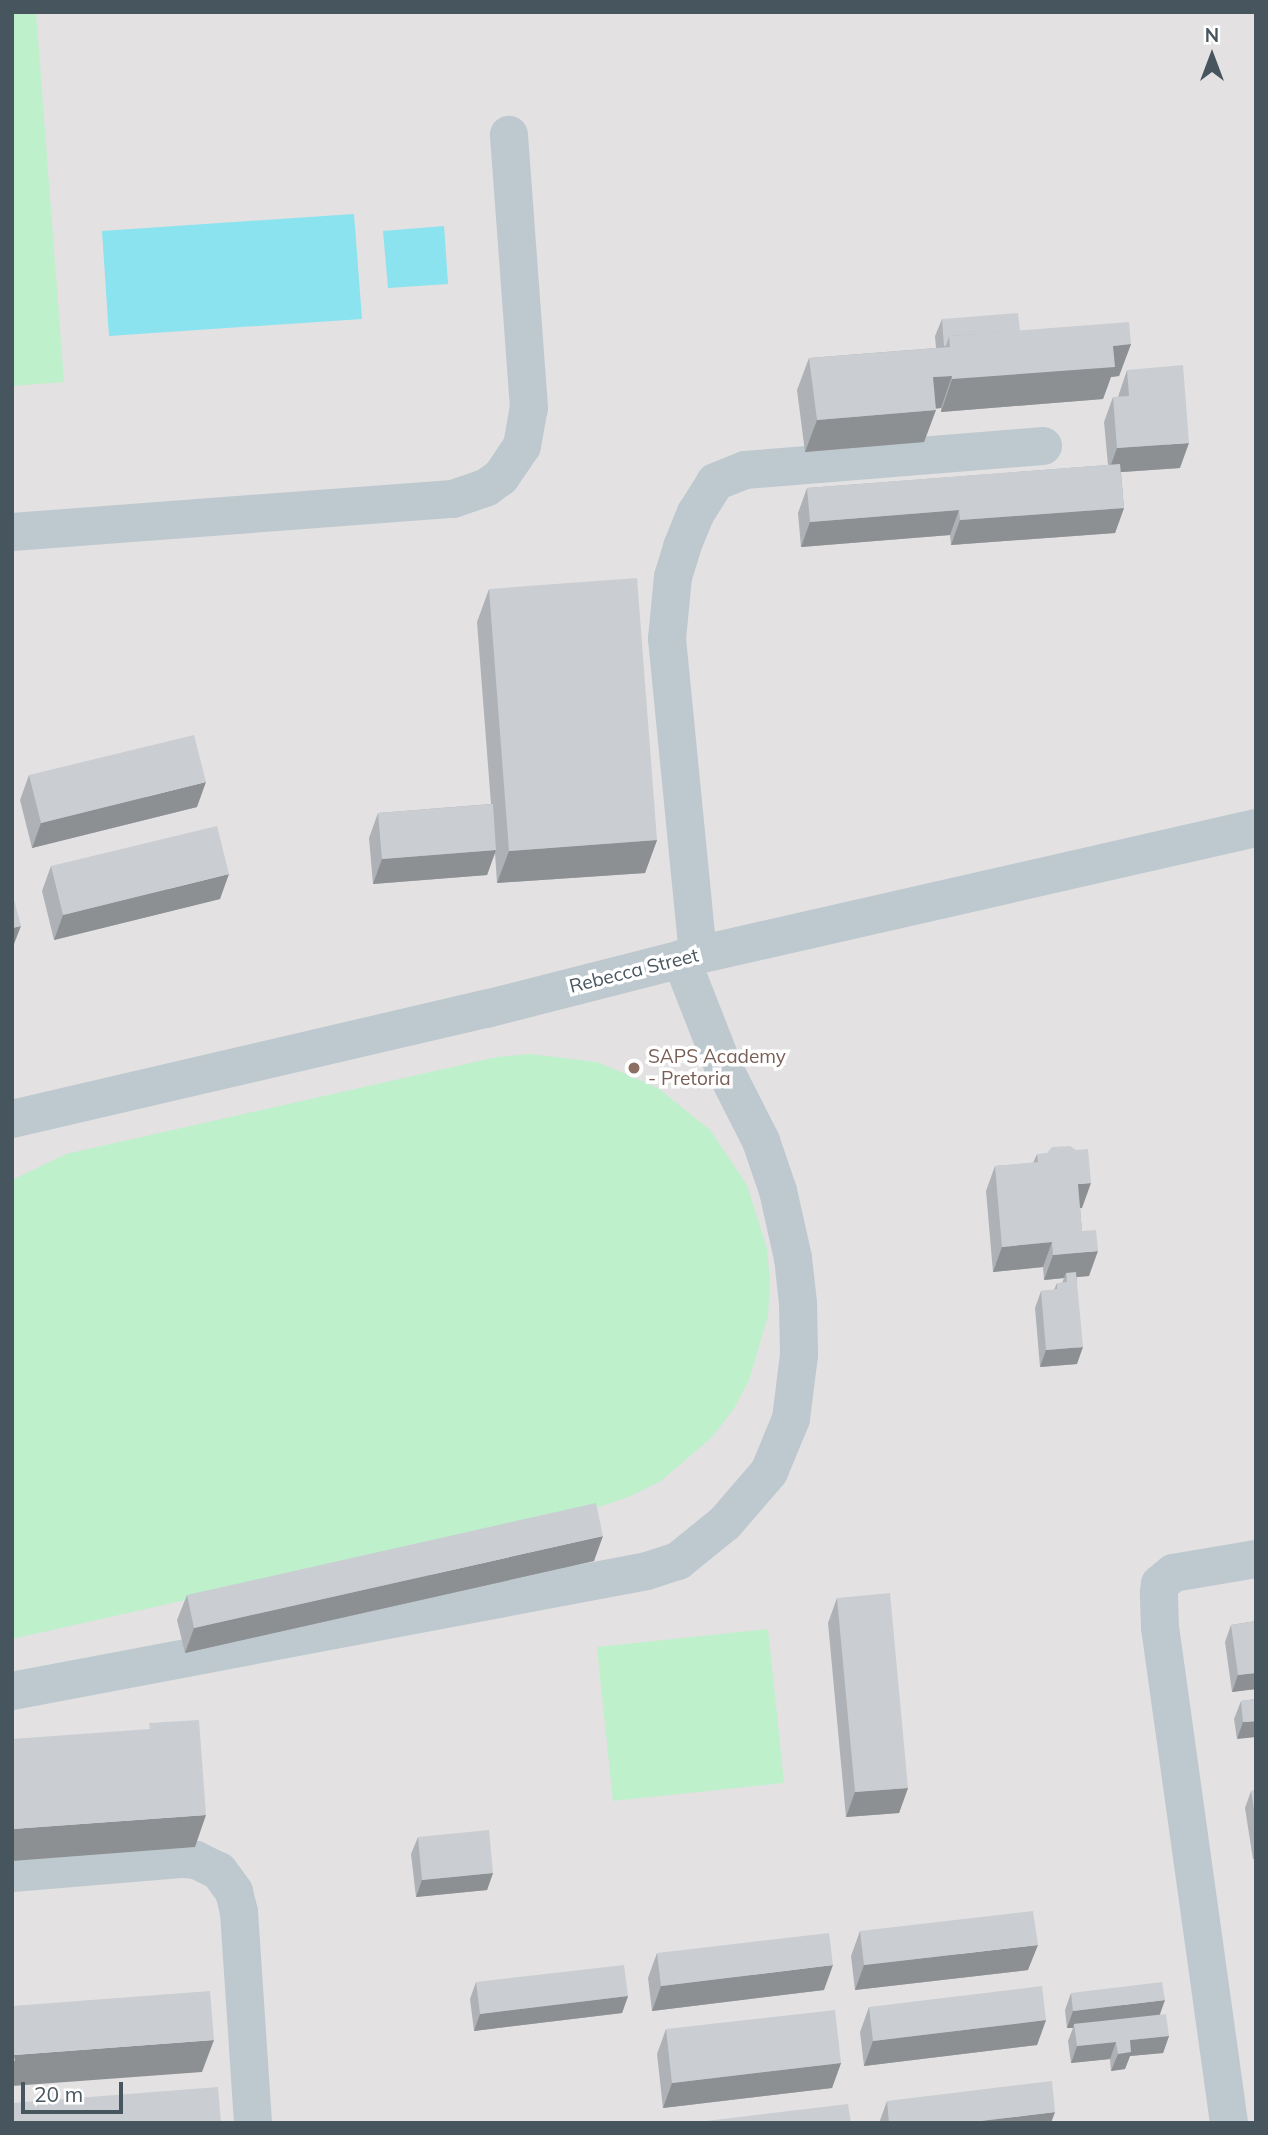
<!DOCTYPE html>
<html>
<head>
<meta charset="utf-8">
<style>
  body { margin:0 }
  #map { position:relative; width:1268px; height:2135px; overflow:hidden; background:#f2f0f0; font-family:Mulish,sans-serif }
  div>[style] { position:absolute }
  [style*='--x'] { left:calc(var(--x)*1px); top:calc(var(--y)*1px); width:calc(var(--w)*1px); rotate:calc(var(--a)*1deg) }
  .education>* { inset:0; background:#e3e1e2 }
  .green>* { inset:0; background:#bef0cc }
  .water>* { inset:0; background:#8ae3ee }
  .minor>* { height:38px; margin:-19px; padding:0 19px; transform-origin:19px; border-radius:19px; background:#bdc9cf }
  .wall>* { inset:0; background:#aeb1b5 }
  .shaded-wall>* { inset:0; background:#8d9093 }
  .building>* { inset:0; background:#caced2 }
  .dots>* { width:19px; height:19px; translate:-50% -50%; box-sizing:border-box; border:4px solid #fff; border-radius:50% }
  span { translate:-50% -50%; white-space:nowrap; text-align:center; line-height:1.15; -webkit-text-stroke:7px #fff; paint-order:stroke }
  .street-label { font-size:19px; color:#47555e }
  .education-label { font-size:19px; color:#785e54 }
  .left { translate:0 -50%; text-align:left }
  .frame { position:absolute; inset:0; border:14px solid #47555e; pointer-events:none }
  .north { position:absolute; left:1177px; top:21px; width:70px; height:70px; -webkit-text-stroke:5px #fff; paint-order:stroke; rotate:0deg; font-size:19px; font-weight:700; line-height:28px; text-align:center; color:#47555e }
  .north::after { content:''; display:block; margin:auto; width:24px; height:32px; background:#47555e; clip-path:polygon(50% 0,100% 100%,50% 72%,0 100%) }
  .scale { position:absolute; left:21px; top:2082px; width:102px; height:32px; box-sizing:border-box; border:4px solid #47555e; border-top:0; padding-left:9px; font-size:21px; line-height:24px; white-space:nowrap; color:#47555e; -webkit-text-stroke:5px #fff; paint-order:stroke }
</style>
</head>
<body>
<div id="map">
  <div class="education">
    <div style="clip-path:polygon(12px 12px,1256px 12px,1256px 2123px,12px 2123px)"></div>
  </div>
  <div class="green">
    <div style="clip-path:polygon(12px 12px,36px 12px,64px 382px,12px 386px)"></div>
    <div style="clip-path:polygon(530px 1054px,597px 1062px,658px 1088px,710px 1130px,747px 1185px,767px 1249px,770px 1282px,768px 1316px,749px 1380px,733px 1410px,712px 1437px,661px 1481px,631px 1496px,599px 1507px,12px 1639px,12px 1180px,66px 1154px,497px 1057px)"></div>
    <div style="clip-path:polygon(768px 1629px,784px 1783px,613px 1801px,597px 1647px)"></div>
  </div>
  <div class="water">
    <div style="clip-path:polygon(354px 214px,362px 319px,109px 336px,102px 231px)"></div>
    <div style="clip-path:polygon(444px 226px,448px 284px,388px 288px,383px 231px)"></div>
  </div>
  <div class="minor">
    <div style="--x:12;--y:532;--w:442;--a:-4.3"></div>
    <div style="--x:453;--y:499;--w:36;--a:-19"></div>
    <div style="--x:487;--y:487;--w:17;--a:-36"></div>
    <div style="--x:501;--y:477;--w:37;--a:-56"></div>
    <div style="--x:522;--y:446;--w:39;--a:-80"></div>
    <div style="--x:529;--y:408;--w:274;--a:-94.2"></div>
    <div style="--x:698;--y:955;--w:318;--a:-95.6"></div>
    <div style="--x:667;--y:639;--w:62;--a:-84.5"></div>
    <div style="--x:673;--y:577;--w:31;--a:-73"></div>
    <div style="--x:682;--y:547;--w:37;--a:-68"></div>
    <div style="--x:696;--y:513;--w:36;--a:-58"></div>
    <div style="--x:715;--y:482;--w:32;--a:-22"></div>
    <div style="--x:745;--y:470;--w:299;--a:-4.6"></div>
    <div style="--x:12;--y:1119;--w:487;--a:-13.1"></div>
    <div style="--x:486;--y:1009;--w:219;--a:-14.3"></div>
    <div style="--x:698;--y:955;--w:572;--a:-12.82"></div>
    <div style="--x:12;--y:1691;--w:646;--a:-10.7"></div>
    <div style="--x:647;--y:1571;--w:33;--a:-18"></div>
    <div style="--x:678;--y:1561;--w:60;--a:-39"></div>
    <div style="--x:725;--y:1523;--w:67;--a:-49.2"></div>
    <div style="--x:769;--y:1472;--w:57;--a:-67.5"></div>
    <div style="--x:791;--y:1419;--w:64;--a:-82.9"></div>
    <div style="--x:799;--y:1355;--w:52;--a:-91.1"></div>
    <div style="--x:798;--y:1303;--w:45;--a:-96.3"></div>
    <div style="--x:793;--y:1258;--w:69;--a:-102.6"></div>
    <div style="--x:778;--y:1191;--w:53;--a:-108.8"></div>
    <div style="--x:761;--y:1141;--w:84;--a:-116.9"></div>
    <div style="--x:723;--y:1066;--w:115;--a:-111.4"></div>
    <div style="--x:12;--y:1873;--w:172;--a:-4.7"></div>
    <div style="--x:183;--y:1859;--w:13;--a:4"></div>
    <div style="--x:196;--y:1860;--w:25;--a:26"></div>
    <div style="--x:219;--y:1871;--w:26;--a:54"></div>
    <div style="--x:234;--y:1892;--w:21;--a:76"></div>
    <div style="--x:239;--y:1912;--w:211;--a:86.2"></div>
    <div style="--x:1229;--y:2123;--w:501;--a:-97.92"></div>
    <div style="--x:1160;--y:1627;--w:35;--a:-92"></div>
    <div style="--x:1159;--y:1592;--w:8;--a:-83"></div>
    <div style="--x:1160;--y:1584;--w:17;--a:-40"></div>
    <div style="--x:1173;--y:1573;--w:84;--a:-9.6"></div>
  </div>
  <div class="wall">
    <div style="clip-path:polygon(942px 319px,1020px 331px,1131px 344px,1119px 376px,1111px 377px,1103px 399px,941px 412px,941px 408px,936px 409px,924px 442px,805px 452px,797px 390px,809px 358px,936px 348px,935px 336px)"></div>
    <div style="clip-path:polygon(1127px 370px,1180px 468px,1121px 472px,1124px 508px,1115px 533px,951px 545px,950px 535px,801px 547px,798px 513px,807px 488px,1108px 465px,1104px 422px,1113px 397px,1118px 397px)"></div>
    <div style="clip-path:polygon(489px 589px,657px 840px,645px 873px,497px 883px,495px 853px,487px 875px,373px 884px,369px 838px,378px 813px,491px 804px,477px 622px)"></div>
    <div style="clip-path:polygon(29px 775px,197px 807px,32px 848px,20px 800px)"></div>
    <div style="clip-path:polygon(51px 866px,220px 899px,54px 940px,42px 891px)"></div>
    <div style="clip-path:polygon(1037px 1154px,1082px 1208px,1080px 1208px,1082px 1231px,1089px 1276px,1077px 1277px,1077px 1364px,1040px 1367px,1035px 1308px,1041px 1291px,1054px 1290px,1057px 1283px,1062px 1283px,1064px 1278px,1044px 1280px,1043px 1267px,993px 1272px,986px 1191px,995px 1166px,1033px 1163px)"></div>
    <div style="clip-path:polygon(594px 1561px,185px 1653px,177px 1620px,187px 1595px)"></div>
    <div style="clip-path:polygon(837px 1598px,908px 1788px,899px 1813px,846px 1817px,828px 1623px)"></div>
    <div style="clip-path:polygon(1256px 1621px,1256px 1689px,1232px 1692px,1225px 1642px,1231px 1625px)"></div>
    <div style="clip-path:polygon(1256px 1699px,1237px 1739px,1234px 1719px,1241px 1701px)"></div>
    <div style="clip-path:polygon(1256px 1790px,1256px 1859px,1253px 1859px,1245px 1808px,1251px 1791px)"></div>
    <div style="clip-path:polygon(418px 1837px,493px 1873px,487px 1890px,416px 1897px,411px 1854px)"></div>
    <div style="clip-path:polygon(860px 1931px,1028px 1970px,855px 1990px,851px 1956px)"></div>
    <div style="clip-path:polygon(657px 1953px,824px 1990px,652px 2011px,648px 1978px)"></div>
    <div style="clip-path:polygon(476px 1982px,628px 1996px,622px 2013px,474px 2031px,470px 1999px)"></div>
    <div style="clip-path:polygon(1071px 1993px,1160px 2014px,1169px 2036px,1163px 2053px,1130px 2056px,1125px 2069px,1111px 2071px,1110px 2059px,1071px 2063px,1068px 2041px,1073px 2028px,1067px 2028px,1065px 2010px)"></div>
    <div style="clip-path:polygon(869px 2007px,1046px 2020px,1037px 2045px,864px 2066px,860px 2032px)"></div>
    <div style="clip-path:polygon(666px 2029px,841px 2063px,832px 2088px,663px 2108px,657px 2054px)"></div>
    <div style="clip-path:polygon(887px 2101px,1051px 2123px,879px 2123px)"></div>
  </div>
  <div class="shaded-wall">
    <div style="clip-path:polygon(1131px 344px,1119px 376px,1111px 377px,1103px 399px,941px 412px,952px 379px,1113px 346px)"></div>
    <div style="clip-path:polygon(952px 376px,941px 408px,921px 409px,933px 377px)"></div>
    <div style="clip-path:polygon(936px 410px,924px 442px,805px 452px,817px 420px)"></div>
    <div style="clip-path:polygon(1189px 443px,1180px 468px,1108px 473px,1117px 448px)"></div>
    <div style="clip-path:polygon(1124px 508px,1115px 533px,951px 545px,960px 520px)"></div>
    <div style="clip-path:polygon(959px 510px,950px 535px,801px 547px,810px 522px)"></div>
    <div style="clip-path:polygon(206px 782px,197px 807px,32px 848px,41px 823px)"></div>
    <div style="clip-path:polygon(657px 840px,645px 873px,497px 883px,509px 851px)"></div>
    <div style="clip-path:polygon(496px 850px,487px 875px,373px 884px,382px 859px)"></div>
    <div style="clip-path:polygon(229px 874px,220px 899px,54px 940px,63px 915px)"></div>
    <div style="clip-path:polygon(21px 926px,12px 949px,12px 928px)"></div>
    <div style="clip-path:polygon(1091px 1183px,1082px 1208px,1069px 1209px,1078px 1184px)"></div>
    <div style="clip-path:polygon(1052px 1242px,1043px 1267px,993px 1272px,1002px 1247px)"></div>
    <div style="clip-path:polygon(1098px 1251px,1089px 1276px,1066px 1278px,1066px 1273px,1064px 1278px,1044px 1280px,1053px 1255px)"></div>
    <div style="clip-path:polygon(1083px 1347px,1077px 1364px,1040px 1367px,1046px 1350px)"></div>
    <div style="clip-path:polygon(603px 1536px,594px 1561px,185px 1653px,194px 1628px)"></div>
    <div style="clip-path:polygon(1256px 1673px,1256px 1689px,1232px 1692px,1238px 1675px)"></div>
    <div style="clip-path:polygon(1256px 1721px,1256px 1737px,1237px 1739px,1243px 1722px)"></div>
    <div style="clip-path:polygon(908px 1788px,899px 1813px,846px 1817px,855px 1792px)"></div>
    <div style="clip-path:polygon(206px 1815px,195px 1847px,12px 1861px,12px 1829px)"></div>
    <div style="clip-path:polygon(493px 1873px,487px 1890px,416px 1897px,422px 1880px)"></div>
    <div style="clip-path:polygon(1038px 1945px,1028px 1970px,855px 1990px,864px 1965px)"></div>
    <div style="clip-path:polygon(833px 1965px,824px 1990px,652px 2011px,661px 1986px)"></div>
    <div style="clip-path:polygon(628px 1996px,622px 2013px,474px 2031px,480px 2014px)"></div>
    <div style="clip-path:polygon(1165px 2000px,1159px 2017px,1074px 2024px,1073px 2028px,1067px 2028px,1073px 2011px)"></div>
    <div style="clip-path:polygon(1046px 2020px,1037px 2045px,864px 2066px,873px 2041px)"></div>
    <div style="clip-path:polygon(1169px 2036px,1163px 2053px,1130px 2056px,1125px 2069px,1111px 2071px,1118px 2054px,1130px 2040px)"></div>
    <div style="clip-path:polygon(214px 2040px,202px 2072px,12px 2086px,12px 2060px,14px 2055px)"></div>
    <div style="clip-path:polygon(1116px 2042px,1110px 2059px,1071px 2063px,1077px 2046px)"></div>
    <div style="clip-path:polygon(841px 2063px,832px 2088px,663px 2108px,672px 2083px)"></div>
    <div style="clip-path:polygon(1055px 2112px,1051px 2123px,964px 2123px)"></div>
  </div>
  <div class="building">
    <div style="clip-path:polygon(1018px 313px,1020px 331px,949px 336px,946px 346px,944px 346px,942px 319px)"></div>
    <div style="clip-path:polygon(1129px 322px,1131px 344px,1113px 346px,1115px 367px,952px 379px,952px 376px,933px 377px,936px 410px,817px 420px,809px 358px,950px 347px,949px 336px)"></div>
    <div style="clip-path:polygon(1183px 365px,1189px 443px,1117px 448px,1113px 397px,1129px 396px,1127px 370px)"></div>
    <div style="clip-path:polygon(1120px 464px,1124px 508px,960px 520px,959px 510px,810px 522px,807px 488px)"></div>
    <div style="clip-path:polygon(637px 578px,657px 840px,509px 851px,489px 589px)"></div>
    <div style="clip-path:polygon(194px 735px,206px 782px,41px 823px,29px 775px)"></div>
    <div style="clip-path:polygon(493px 804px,496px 850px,382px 859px,378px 813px)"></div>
    <div style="clip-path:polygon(217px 826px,229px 874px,63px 915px,51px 866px)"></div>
    <div style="clip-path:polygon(12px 892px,21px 926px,12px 928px)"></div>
    <div style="clip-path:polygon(1070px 1146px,1076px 1150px,1088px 1149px,1091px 1183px,1078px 1184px,1082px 1231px,1096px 1230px,1098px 1251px,1053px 1255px,1052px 1242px,1002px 1247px,995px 1166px,1038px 1162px,1037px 1154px,1047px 1153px,1052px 1147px)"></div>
    <div style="clip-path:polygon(1076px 1272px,1083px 1347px,1046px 1350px,1041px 1291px,1057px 1289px,1057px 1283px,1067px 1282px,1066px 1273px)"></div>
    <div style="clip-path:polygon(596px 1503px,603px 1536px,194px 1628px,187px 1595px)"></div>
    <div style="clip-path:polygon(890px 1593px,908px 1788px,855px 1792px,837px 1598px)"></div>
    <div style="clip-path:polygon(1256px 1621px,1256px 1673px,1238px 1675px,1231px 1625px)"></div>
    <div style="clip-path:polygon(1256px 1699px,1256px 1721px,1243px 1722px,1241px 1701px)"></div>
    <div style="clip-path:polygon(199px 1720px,206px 1815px,12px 1829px,12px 1739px,150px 1729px,149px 1723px)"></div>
    <div style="clip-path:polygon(1256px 1790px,1256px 1821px,1251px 1791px)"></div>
    <div style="clip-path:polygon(489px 1830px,493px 1873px,422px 1880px,418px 1837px)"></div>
    <div style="clip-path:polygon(1033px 1911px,1038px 1945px,864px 1965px,860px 1931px)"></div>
    <div style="clip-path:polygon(829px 1933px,833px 1965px,661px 1986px,657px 1953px)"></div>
    <div style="clip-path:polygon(624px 1965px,628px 1996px,480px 2014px,476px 1982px)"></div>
    <div style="clip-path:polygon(1162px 1982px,1165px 2000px,1073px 2011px,1071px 1993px)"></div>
    <div style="clip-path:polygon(1042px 1986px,1046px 2020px,873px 2041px,869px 2007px)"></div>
    <div style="clip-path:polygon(210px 1991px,214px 2040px,14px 2055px,15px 2061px,12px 2061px,12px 2006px)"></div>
    <div style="clip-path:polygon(835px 2010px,841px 2063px,672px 2083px,666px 2029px)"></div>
    <div style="clip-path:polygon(1166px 2014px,1169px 2036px,1130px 2040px,1131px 2052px,1118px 2054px,1116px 2042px,1077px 2046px,1074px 2024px)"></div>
    <div style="clip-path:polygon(1052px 2081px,1055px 2112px,964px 2123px,889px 2123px,887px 2101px)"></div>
    <div style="clip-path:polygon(218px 2087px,221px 2123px,12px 2123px,12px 2103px)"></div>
    <div style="clip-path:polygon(848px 2104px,851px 2123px,690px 2123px)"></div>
  </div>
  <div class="dots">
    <div style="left:634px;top:1068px;background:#8d6e63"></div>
  </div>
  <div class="street-label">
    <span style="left:634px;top:971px;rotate:-14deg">Rebecca Street</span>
  </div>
  <div class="education-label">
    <span class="left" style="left:648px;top:1068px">SAPS Academy<br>- Pretoria</span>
  </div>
  <div class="frame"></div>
  <div class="north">N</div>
  <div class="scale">20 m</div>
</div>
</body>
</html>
